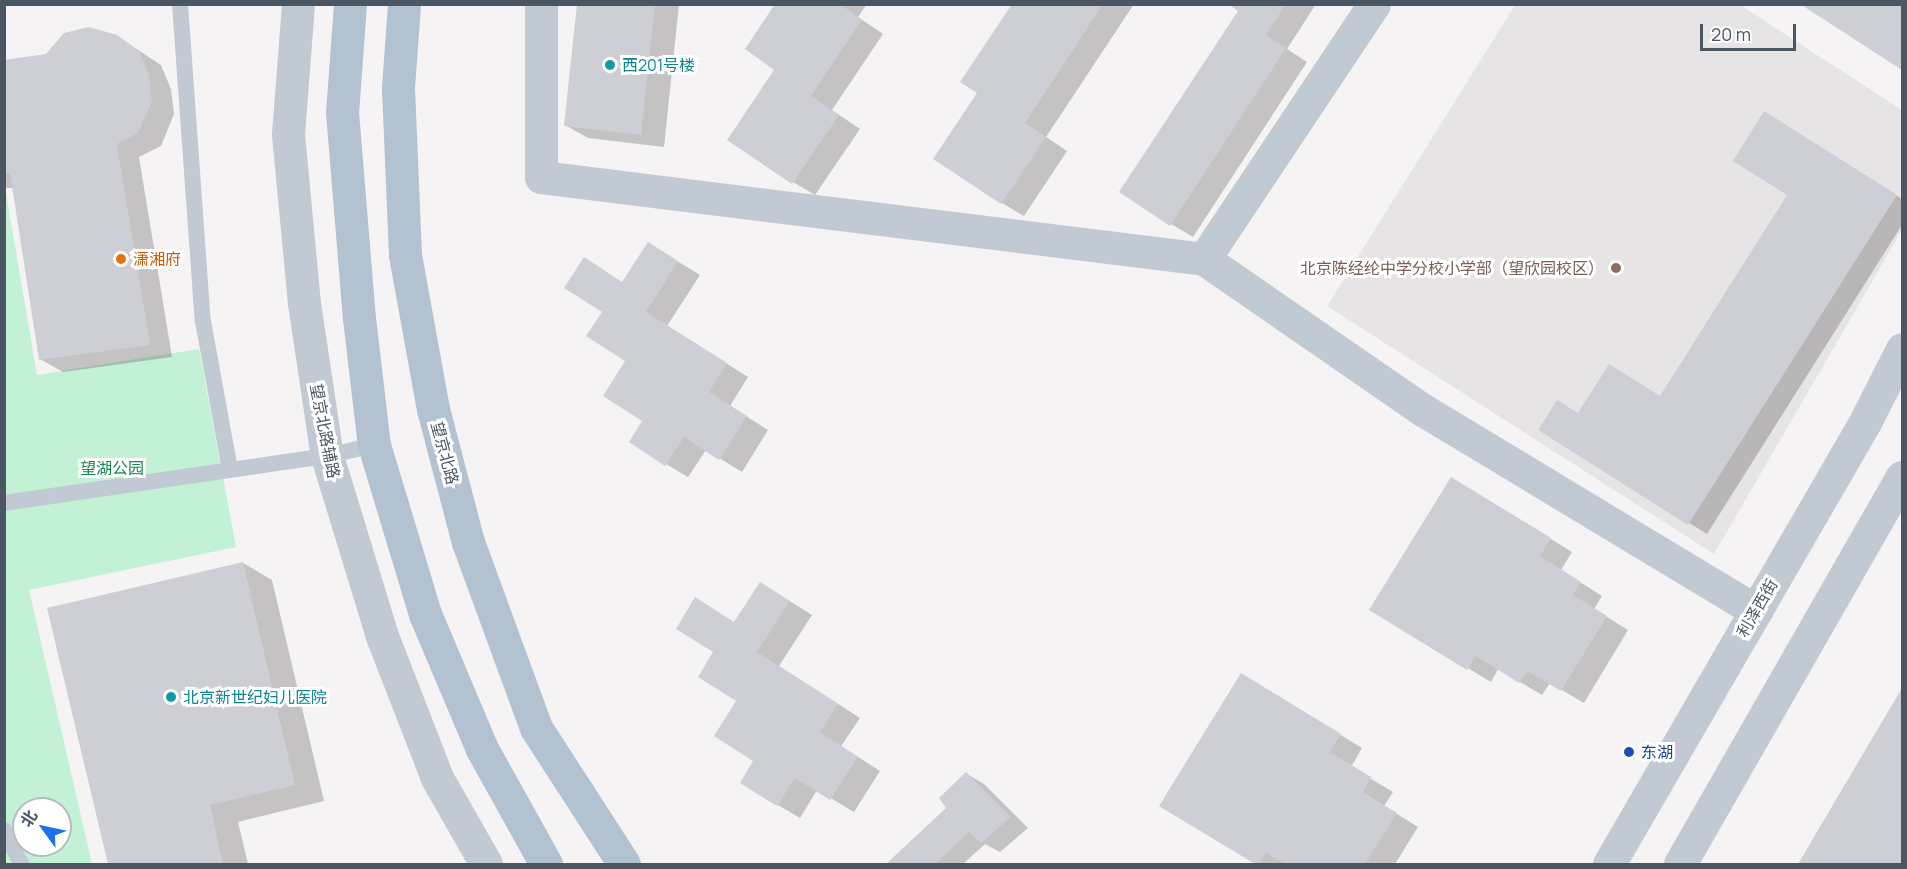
<!DOCTYPE html>
<html>
<head>
<meta charset="utf-8">
<style>
  body { margin:0 }
  #map { position:relative; width:1907px; height:869px; overflow:hidden; background:#f5f3f3; font-family:Manrope,"Noto Sans SC",sans-serif }
  div>[style] { position:absolute }
  .education>* { inset:0; background:#e6e4e5 }
  .green>* { inset:0; background:#c3f1d5 }
  .shadow>* { inset:0; background:#0003 }
  .building>* { inset:0; background:#cdcfd5 }
  .service>* { height:16px; margin:-8px; padding:0 8px; transform-origin:8px; border-radius:8px; background:#c1cad2 }
  .minor>* { height:33px; margin:-16.5px; padding:0 16.5px; transform-origin:16.5px; border-radius:16.5px; background:#c1cad2 }
  .tertiary>* { height:33px; margin:-16.5px; padding:0 16.5px; transform-origin:16.5px; border-radius:16.5px; background:#c1cad2 }
  .primary>* { height:33px; margin:-16.5px; padding:0 16.5px; transform-origin:16.5px; border-radius:16.5px; background:#b3c2d1 }
  .dots>* { width:16px; height:16px; translate:-50% -50%; box-sizing:border-box; border:3px solid #fff; border-radius:50% }
  span { translate:-50% -50%; white-space:nowrap; text-align:center; line-height:1.15; -webkit-text-stroke:6px #fff; paint-order:stroke }
  .culture-label { font-size:16px; color:#0d838f }
  .left { translate:0 -50%; text-align:left }
  .food-label { font-size:16px; color:#c56008 }
  .education-label { font-size:16px; color:#785e54 }
  .right { translate:-100% -50%; text-align:right }
  .street-label { font-size:16px; color:#4a5661 }
  .park-label { font-size:16px; color:#17864f }
  .transit-label { font-size:16px; color:#164399 }
  .frame { position:absolute; inset:0; border:6px solid #4a5661; pointer-events:none }
  .north { position:absolute; left:12px; top:797px; width:60px; height:60px; box-sizing:border-box; background:#fff; border:2px solid #b7bbc0; border-radius:50%; rotate:303deg; font-size:16px; font-weight:700; line-height:24px; text-align:center; color:#4a5661 }
  .north::after { content:''; display:block; margin:auto; width:21px; height:27px; background:#1a73e8; clip-path:polygon(50% 0,100% 100%,50% 72%,0 100%) }
  .scale { position:absolute; left:1700px; top:24px; width:96px; height:27px; box-sizing:border-box; border:3px solid #4a5661; border-top:0; padding-left:8px; font-size:18px; line-height:21px; white-space:nowrap; color:#4a5661; -webkit-text-stroke:4px #fff; paint-order:stroke }
</style>
</head>
<body>
<div id="map">
  <div class="education">
    <div style="clip-path:polygon(1515px 5px,1740px 5px,1902px 110px,1902px 230px,1714px 554px,1327px 306px)"></div>
  </div>
  <div class="green">
    <div style="clip-path:polygon(evenodd,4px 182px,37px 375px,199px 349px,236px 547px,29px 590px,92px 864px,5px 864px,4px 182px,24px 809px,60px 809px,60px 845px,24px 845px,24px 809px)"></div>
  </div>
  <div class="shadow">
    <div style="clip-path:polygon(578px 4px,679px 4px,664px 147px,588px 138px,565px 125px)"></div>
    <div style="clip-path:polygon(777px 4px,867px 4px,858px 17px,883px 34px,832px 110px,860px 129px,815px 195px,793px 182px,776px 69px)"></div>
    <div style="clip-path:polygon(1013px 4px,1134px 4px,1046px 137px,1067px 151px,1024px 216px,1002px 203px)"></div>
    <div style="clip-path:polygon(1231px 4px,1316px 4px,1287px 49px,1307px 62px,1193px 237px,1171px 224px,1240px 10px)"></div>
    <div style="clip-path:polygon(1803px 4px,1902px 4px,1902px 69px)"></div>
    <div style="clip-path:polygon(117px 36px,161px 65px,171px 89px,174px 114px,161px 146px,139px 157px,172px 357px,63px 372px,40px 359px,13px 188px,4px 188px,4px 62px,47px 55px)"></div>
    <div style="clip-path:polygon(1782px 123px,1902px 199px,1902px 225px,1707px 534px,1540px 430px,1579px 414px,1661px 397px,1790px 195px)"></div>
    <div style="clip-path:polygon(649px 244px,700px 275px,667px 326px,748px 377px,730px 406px,768px 430px,742px 472px,706px 450px,688px 477px,666px 464px,644px 420px,627px 361px,624px 283px)"></div>
    <div style="clip-path:polygon(1474px 492px,1572px 552px,1561px 570px,1602px 596px,1594px 609px,1628px 630px,1584px 703px,1550px 683px,1542px 695px,1498px 669px,1491px 682px,1371px 609px)"></div>
    <div style="clip-path:polygon(243px 563px,272px 580px,324px 801px,238px 822px,248px 864px,109px 864px,49px 610px)"></div>
    <div style="clip-path:polygon(783px 597px,812px 615px,779px 666px,860px 718px,841px 746px,880px 771px,854px 812px,817px 790px,800px 818px,778px 805px,755px 761px,738px 701px,735px 623px)"></div>
    <div style="clip-path:polygon(1264px 688px,1362px 748px,1351px 767px,1393px 792px,1384px 806px,1418px 827px,1395px 864px,1258px 864px,1161px 806px)"></div>
    <div style="clip-path:polygon(1902px 691px,1902px 864px,1799px 864px)"></div>
    <div style="clip-path:polygon(967px 774px,984px 784px,1028px 828px,1000px 852px,985px 844px,963px 864px,888px 864px,948px 808px)"></div>
  </div>
  <div class="building">
    <div style="clip-path:polygon(577px 4px,655px 4px,641px 135px,564px 126px)"></div>
    <div style="clip-path:polygon(775px 4px,840px 4px,862px 20px,811px 96px,839px 115px,792px 184px,727px 140px,774px 70px,745px 49px)"></div>
    <div style="clip-path:polygon(1012px 4px,1103px 4px,1025px 123px,1046px 137px,1001px 204px,933px 159px,977px 93px,960px 82px)"></div>
    <div style="clip-path:polygon(1229px 4px,1286px 4px,1266px 35px,1286px 48px,1170px 226px,1119px 192px,1238px 11px)"></div>
    <div style="clip-path:polygon(1800px 4px,1902px 4px,1902px 70px)"></div>
    <div style="clip-path:polygon(89px 27px,117px 35px,139px 51px,149px 75px,152px 101px,138px 133px,117px 144px,150px 345px,39px 360px,10px 173px,4px 174px,4px 60px,46px 54px,64px 33px)"></div>
    <div style="clip-path:polygon(1764px 111px,1897px 195px,1688px 525px,1538px 430px,1557px 400px,1578px 413px,1609px 364px,1660px 396px,1787px 195px,1733px 161px)"></div>
    <div style="clip-path:polygon(648px 242px,678px 261px,646px 312px,727px 363px,709px 392px,747px 416px,719px 460px,684px 437px,665px 466px,629px 442px,642px 421px,603px 396px,625px 361px,586px 336px,602px 312px,564px 288px,584px 257px,622px 282px)"></div>
    <div style="clip-path:polygon(1451px 477px,1551px 538px,1540px 556px,1581px 582px,1573px 595px,1607px 616px,1561px 691px,1527px 671px,1519px 683px,1476px 656px,1467px 670px,1369px 610px)"></div>
    <div style="clip-path:polygon(243px 562px,295px 785px,210px 805px,223px 864px,108px 864px,47px 608px)"></div>
    <div style="clip-path:polygon(760px 582px,790px 601px,757px 652px,838px 704px,820px 732px,858px 757px,830px 800px,795px 778px,777px 806px,740px 783px,753px 761px,714px 736px,736px 701px,698px 677px,713px 652px,676px 629px,695px 597px,734px 622px)"></div>
    <div style="clip-path:polygon(1241px 673px,1341px 734px,1330px 752px,1371px 777px,1363px 792px,1397px 813px,1365px 864px,1285px 864px,1266px 853px,1259px 864px,1255px 864px,1159px 806px)"></div>
    <div style="clip-path:polygon(1902px 688px,1902px 864px,1798px 864px)"></div>
    <div style="clip-path:polygon(966px 772px,1011px 817px,981px 843px,969px 832px,935px 864px,886px 864px,946px 808px,939px 798px)"></div>
  </div>
  <div class="service">
    <div style="left:180px;top:4px;width:318px;rotate:85.9deg"></div>
    <div style="left:203px;top:321px;width:151px;rotate:79.7deg"></div>
    <div style="left:4px;top:503px;width:326px;rotate:-8.3deg"></div>
    <div style="left:327px;top:456px;width:48px;rotate:-13.2deg"></div>
    <div style="left:4px;top:830px;width:38px;rotate:63deg"></div>
  </div>
  <div class="minor">
    <div style="left:298px;top:4px;width:130px;rotate:94.4deg"></div>
    <div style="left:288px;top:134px;width:170px;rotate:84.6deg"></div>
    <div style="left:304px;top:303px;width:155px;rotate:81.5deg"></div>
    <div style="left:327px;top:456px;width:188px;rotate:73deg"></div>
    <div style="left:382px;top:636px;width:152px;rotate:68.8deg"></div>
    <div style="left:437px;top:778px;width:99px;rotate:60.3deg"></div>
    <div style="left:541px;top:4px;width:173px;rotate:90deg"></div>
    <div style="left:541px;top:177px;width:668px;rotate:7.05deg"></div>
    <div style="left:1204px;top:259px;width:266px;rotate:34.6deg"></div>
    <div style="left:1423px;top:410px;width:389px;rotate:31.1deg"></div>
    <div style="left:1204px;top:259px;width:306px;rotate:-56.3deg"></div>
  </div>
  <div class="tertiary">
    <div style="left:1609px;top:864px;width:509px;rotate:-59.91deg"></div>
    <div style="left:1864px;top:424px;width:84px;rotate:-63.1deg"></div>
    <div style="left:1680px;top:864px;width:446px;rotate:-60.2deg"></div>
  </div>
  <div class="primary">
    <div style="left:350px;top:4px;width:108px;rotate:94.2deg"></div>
    <div style="left:342px;top:112px;width:207px;rotate:85.3deg"></div>
    <div style="left:359px;top:318px;width:128px;rotate:83.3deg"></div>
    <div style="left:374px;top:445px;width:177px;rotate:73.2deg"></div>
    <div style="left:425px;top:614px;width:147px;rotate:67.1deg"></div>
    <div style="left:482px;top:749px;width:132px;rotate:60.9deg"></div>
    <div style="left:404px;top:4px;width:84px;rotate:94.1deg"></div>
    <div style="left:398px;top:88px;width:167px;rotate:87.6deg"></div>
    <div style="left:405px;top:255px;width:157px;rotate:79.7deg"></div>
    <div style="left:433px;top:409px;width:138px;rotate:75.3deg"></div>
    <div style="left:468px;top:542px;width:198px;rotate:69.9deg"></div>
    <div style="left:536px;top:728px;width:162px;rotate:57.1deg"></div>
  </div>
  <div class="dots">
    <div style="left:610px;top:65px;background:#0f9aa8"></div>
    <div style="left:121px;top:259px;background:#e8710a"></div>
    <div style="left:1616px;top:268px;background:#8d6e63"></div>
    <div style="left:171px;top:697px;background:#0f9aa8"></div>
    <div style="left:1629px;top:752px;background:#1a4fb4"></div>
  </div>
  <div class="culture-label">
    <span class="left" style="left:622px;top:65px">西201号楼</span>
    <span class="left" style="left:183px;top:697px">北京新世纪妇儿医院</span>
  </div>
  <div class="food-label">
    <span class="left" style="left:133px;top:259px">潇湘府</span>
  </div>
  <div class="education-label">
    <span class="right" style="left:1604px;top:268px">北京陈经纶中学分校小学部（望欣园校区）</span>
  </div>
  <div class="street-label">
    <span style="left:325px;top:431px;rotate:79deg">望京北路辅路</span>
    <span style="left:445px;top:453px;rotate:75deg">望京北路</span>
    <span style="left:1757px;top:608px;rotate:-60deg">利泽西街</span>
  </div>
  <div class="park-label">
    <span style="left:112px;top:468px">望湖公园</span>
  </div>
  <div class="transit-label">
    <span class="left" style="left:1641px;top:752px">东湖</span>
  </div>
  <div class="frame"></div>
  <div class="north">北</div>
  <div class="scale">20 m</div>
</div>
</body>
</html>
